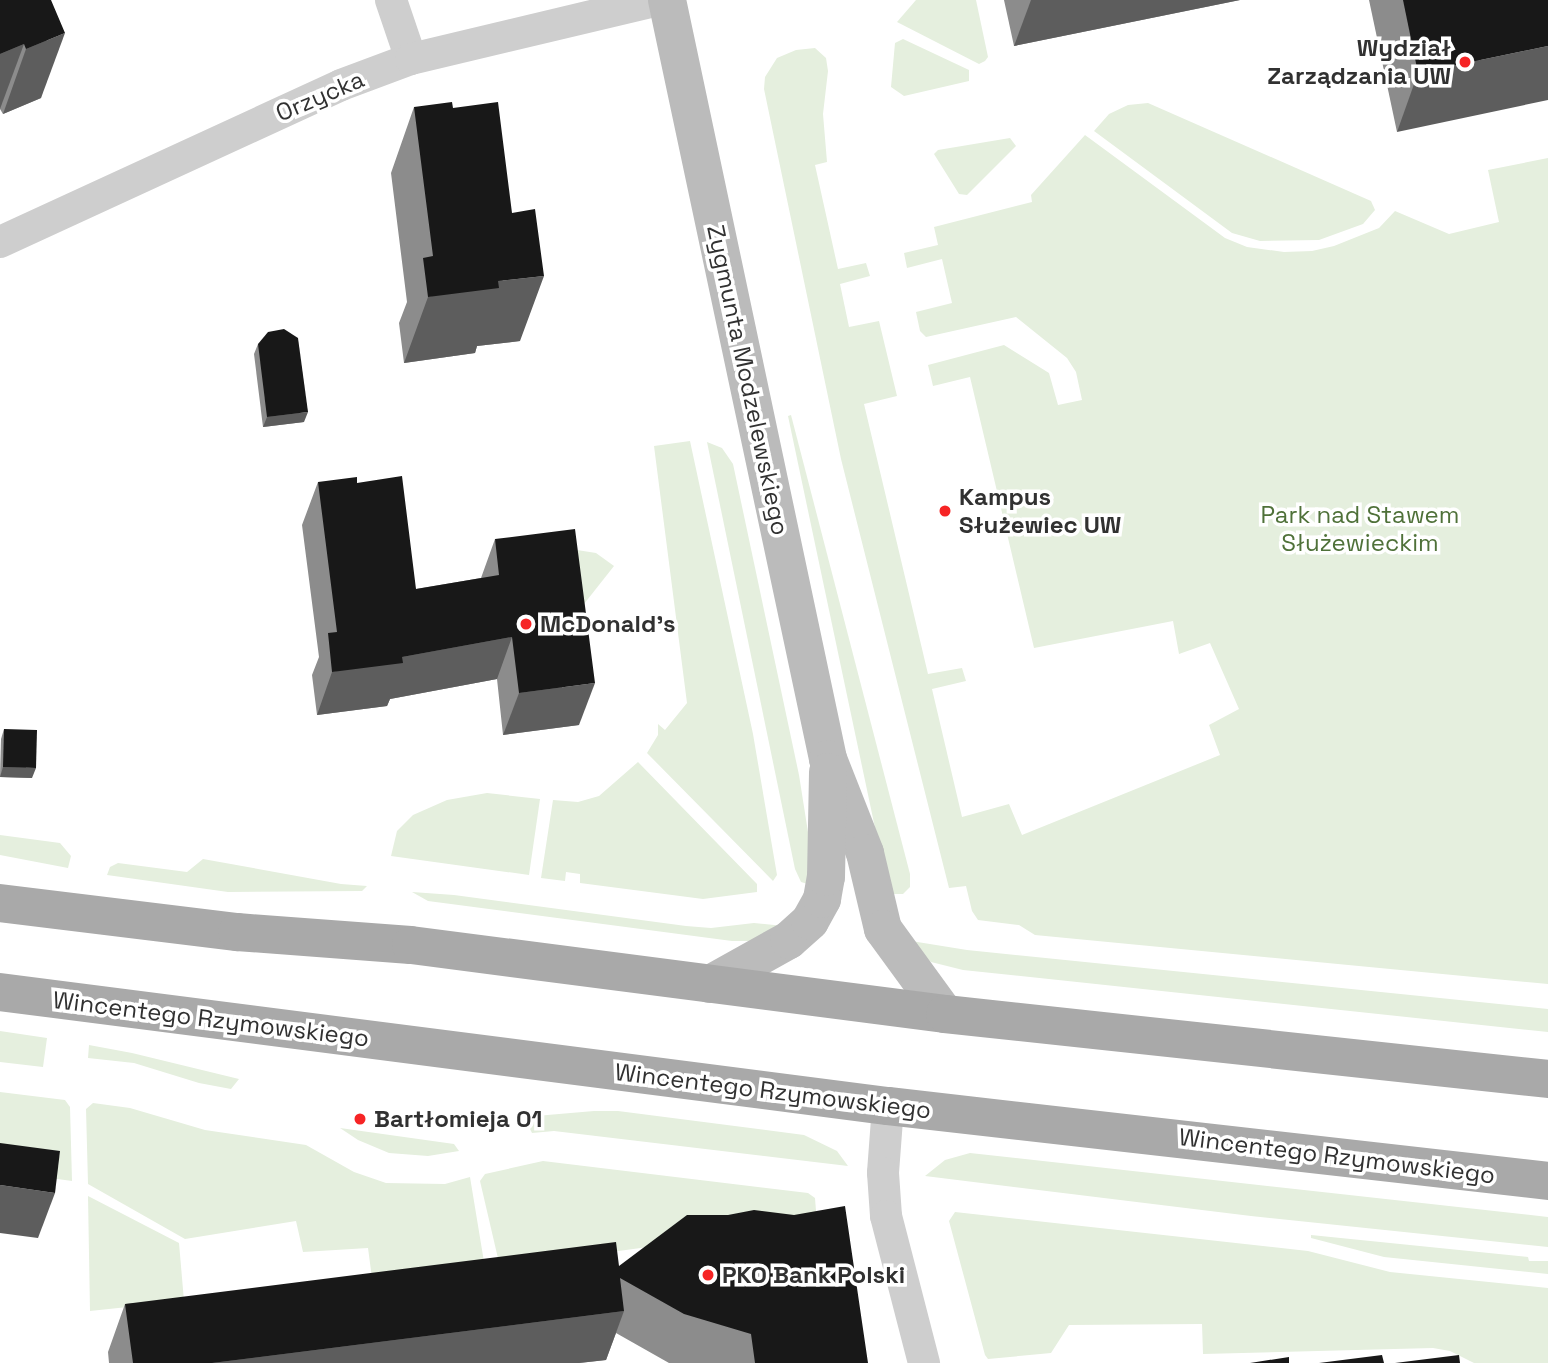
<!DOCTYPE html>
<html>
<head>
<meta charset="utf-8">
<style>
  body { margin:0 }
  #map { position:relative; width:1548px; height:1363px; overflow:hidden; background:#fff; font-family:"Space Grotesk",sans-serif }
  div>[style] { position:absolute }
  .green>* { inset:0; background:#e5efde }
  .street>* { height:32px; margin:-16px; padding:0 16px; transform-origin:16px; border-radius:16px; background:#cecece }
  .secondary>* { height:38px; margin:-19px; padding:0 19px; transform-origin:19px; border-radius:19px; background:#bbb }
  .primary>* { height:38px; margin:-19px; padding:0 19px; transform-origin:19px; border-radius:19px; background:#a9a9a9 }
  .wall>* { inset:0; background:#8c8c8c }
  .shaded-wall>* { inset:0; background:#5d5d5d }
  .building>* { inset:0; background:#181818 }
  .dots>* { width:19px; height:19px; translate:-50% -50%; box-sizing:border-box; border:4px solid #fff; border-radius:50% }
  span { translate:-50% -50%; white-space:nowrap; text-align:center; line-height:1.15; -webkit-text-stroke:7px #fff; paint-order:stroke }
  .poi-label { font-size:24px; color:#313131; font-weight:700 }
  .right { translate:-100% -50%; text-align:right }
  .left { translate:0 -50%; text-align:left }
  .street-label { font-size:24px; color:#313131 }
  .park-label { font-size:24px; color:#4f7139 }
</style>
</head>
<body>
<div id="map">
  <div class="green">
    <div style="clip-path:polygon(916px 0,976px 0,988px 57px,985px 61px,979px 64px,897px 22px)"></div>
    <div style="clip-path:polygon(903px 39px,969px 70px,969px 81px,904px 96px,891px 87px,895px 43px)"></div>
    <div style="clip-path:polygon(815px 48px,826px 58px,828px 71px,823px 114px,827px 162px,815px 165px,838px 269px,866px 263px,870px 276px,840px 284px,849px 327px,879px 321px,897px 396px,864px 404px,928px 674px,962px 668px,966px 681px,932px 689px,962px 817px,1009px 804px,1022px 835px,1220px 755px,1209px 725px,1239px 709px,1210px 643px,1179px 654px,1173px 621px,1034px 648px,970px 377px,933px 386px,928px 365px,1004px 345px,1049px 373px,1058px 405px,1082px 400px,1076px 372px,1067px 358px,1016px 317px,926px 337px,920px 331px,916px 312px,952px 303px,942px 259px,907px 268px,904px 253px,938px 245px,934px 227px,1032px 202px,1031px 195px,1085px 135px,1225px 238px,1247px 247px,1284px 252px,1312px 251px,1334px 246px,1379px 228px,1395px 211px,1449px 234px,1499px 222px,1488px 170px,1548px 158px,1548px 984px,1035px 935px,1019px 925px,978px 920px,972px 911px,966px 886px,949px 888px,841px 459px,764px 89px,765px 77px,777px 58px,796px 50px)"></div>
    <div style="clip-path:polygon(1148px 103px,1371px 201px,1375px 210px,1363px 224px,1319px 240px,1260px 241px,1232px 233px,1094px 131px,1109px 114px,1128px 105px)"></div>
    <div style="clip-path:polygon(1010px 138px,1016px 146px,967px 195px,959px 194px,934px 154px,938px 150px)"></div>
    <div style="clip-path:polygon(791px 415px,910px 874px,910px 887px,903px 894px,889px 894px,788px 416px)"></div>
    <div style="clip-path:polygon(690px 441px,753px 734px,777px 875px,773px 881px,647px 753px,658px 735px,658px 724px,665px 730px,687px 703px,654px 446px)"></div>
    <div style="clip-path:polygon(707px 442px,722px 448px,733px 464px,799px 775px,813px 864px,811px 885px,801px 882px,795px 869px)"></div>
    <div style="clip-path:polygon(577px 550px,596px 553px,614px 566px,584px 604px)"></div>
    <div style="clip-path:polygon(638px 762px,757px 884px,757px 892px,703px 899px,580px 883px,580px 874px,566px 872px,565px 881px,541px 878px,553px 800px,578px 802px,599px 796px)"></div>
    <div style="clip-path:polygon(487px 793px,540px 799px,529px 875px,391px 856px,397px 831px,413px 815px,447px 800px)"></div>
    <div style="clip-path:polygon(0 835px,60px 843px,71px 856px,68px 868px,0 855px)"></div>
    <div style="clip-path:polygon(203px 859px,341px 884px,367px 886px,362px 891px,228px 892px,107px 875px,110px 867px,118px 863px,187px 872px)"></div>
    <div style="clip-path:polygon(412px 892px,454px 895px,686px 926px,711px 928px,754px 923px,784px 926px,750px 941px,732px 941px,428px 901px)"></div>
    <div style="clip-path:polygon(905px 940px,967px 950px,1548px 1009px,1548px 1032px,963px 970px,931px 962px)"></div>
    <div style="clip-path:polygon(0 1031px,47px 1038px,43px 1067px,0 1062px)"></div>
    <div style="clip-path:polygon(89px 1045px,132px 1053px,239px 1079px,231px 1089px,199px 1083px,134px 1063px,88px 1058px)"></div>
    <div style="clip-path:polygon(0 1092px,65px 1100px,70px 1107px,72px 1181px,0 1171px)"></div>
    <div style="clip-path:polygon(93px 1103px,130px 1108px,205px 1130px,306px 1145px,354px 1172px,386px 1183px,445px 1184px,470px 1177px,485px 1268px,372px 1278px,368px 1248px,303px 1252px,296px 1221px,185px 1239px,88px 1184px,86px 1109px)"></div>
    <div style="clip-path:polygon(594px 1111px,618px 1111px,804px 1135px,837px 1151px,848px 1166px,554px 1131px,532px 1133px,524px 1117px)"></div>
    <div style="clip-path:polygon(340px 1128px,454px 1144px,459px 1151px,428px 1156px,389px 1153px,358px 1140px)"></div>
    <div style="clip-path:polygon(970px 1153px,1548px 1217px,1548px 1247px,1251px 1216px,925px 1176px,945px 1160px)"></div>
    <div style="clip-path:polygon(543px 1161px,808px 1193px,815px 1198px,817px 1224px,500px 1267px,480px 1181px,485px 1174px)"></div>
    <div style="clip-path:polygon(88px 1196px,179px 1243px,184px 1301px,90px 1311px)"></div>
    <div style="clip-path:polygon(955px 1212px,1308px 1251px,1390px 1272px,1548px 1288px,1548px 1363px,1474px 1363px,1450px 1351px,1433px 1348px,1203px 1354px,1202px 1324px,1069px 1325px,1051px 1353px,988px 1359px,985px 1355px,949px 1221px)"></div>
    <div style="clip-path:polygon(1311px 1235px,1528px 1257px,1529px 1261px,1548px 1261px,1548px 1274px,1384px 1257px,1311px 1238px)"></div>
  </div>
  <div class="street">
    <div style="left:391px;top:0;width:62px;rotate:71.3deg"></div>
    <div style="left:0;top:242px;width:375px;rotate:-24.7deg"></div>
    <div style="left:341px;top:85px;width:75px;rotate:-20.4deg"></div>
    <div style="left:411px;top:59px;width:254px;rotate:-13.4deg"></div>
    <div style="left:888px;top:1106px;width:67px;rotate:94.3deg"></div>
    <div style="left:883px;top:1173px;width:43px;rotate:86deg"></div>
    <div style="left:886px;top:1216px;width:152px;rotate:75.5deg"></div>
  </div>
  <div class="secondary">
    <div style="left:667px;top:0;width:776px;rotate:78.02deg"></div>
    <div style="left:828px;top:759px;width:101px;rotate:68.5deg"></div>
    <div style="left:865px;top:853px;width:78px;rotate:76.7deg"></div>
    <div style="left:883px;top:929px;width:105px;rotate:53.9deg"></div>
    <div style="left:710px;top:984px;width:90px;rotate:-29.1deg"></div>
    <div style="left:789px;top:940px;width:28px;rotate:-42deg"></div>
    <div style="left:810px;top:921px;width:25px;rotate:-61deg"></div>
    <div style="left:822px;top:899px;width:22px;rotate:-80deg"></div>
    <div style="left:826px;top:877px;width:105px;rotate:-88.9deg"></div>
  </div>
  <div class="primary">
    <div style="left:0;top:903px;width:239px;rotate:7deg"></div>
    <div style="left:237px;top:932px;width:174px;rotate:4.3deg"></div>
    <div style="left:411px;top:945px;width:538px;rotate:7.36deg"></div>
    <div style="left:945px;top:1014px;width:606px;rotate:6.15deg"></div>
    <div style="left:0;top:992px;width:895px;rotate:7.32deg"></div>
    <div style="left:888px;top:1106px;width:664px;rotate:6.48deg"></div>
  </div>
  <div class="wall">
    <div style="clip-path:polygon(0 0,51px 0,41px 98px,3px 114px,0 109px)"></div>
    <div style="clip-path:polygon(1004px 0,1240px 0,1014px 46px)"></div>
    <div style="clip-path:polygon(1369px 0,1548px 0,1397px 132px)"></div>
    <div style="clip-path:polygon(414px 107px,453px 108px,520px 341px,477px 346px,475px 353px,404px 363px,399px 323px,407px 302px,391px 173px)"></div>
    <div style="clip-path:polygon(258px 344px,304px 422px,263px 427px,254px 354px)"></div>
    <div style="clip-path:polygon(318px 482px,357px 483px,416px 589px,481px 578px,495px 539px,579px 725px,503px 735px,497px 679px,390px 699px,387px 706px,317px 715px,312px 675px,319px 657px,302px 525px)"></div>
    <div style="clip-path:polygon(4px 729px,32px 778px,0 777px,1px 739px)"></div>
    <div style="clip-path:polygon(619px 1266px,868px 1363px,669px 1363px,616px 1333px,606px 1360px,579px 1363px,109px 1363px,108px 1352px,125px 1304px)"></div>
  </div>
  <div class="shaded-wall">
    <div style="clip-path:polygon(1031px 0,1240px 0,1014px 46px)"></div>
    <div style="clip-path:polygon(65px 33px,41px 98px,3px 114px,26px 49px)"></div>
    <div style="clip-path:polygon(24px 44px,0 109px,0 54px)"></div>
    <div style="clip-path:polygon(1548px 46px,1548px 100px,1397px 132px,1418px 73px)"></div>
    <div style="clip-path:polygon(544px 276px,520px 341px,477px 346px,475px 353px,404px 363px,428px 297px,498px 281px)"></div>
    <div style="clip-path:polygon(308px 412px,304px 422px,263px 427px,267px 417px)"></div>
    <div style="clip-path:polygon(512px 637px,497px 679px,390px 699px,387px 706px,317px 715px,332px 672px,402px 657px)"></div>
    <div style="clip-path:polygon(595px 683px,579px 725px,503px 735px,519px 693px)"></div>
    <div style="clip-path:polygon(3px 767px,36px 768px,32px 778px,0 777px)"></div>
    <div style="clip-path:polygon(0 1185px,55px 1193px,38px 1238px,0 1233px)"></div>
    <div style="clip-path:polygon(624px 1311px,606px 1360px,579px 1363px,212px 1363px)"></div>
  </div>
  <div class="building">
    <div style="clip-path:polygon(0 0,51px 0,65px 33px,26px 49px,24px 44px,0 54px)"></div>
    <div style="clip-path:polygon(1403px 0,1548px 0,1548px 46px,1418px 73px)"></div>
    <div style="clip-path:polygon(452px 102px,453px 108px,498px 102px,512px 213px,535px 209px,544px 276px,498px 281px,499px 288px,428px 297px,423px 258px,433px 256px,414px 107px)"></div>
    <div style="clip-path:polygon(284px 329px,298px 338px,308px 412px,267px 417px,258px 344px,268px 332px)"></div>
    <div style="clip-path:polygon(402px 476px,416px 589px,499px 575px,495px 539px,575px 529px,595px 683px,519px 693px,512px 637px,402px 657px,403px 663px,332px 672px,328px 633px,337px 632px,318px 482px,357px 477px,357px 483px)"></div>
    <div style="clip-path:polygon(4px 729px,37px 730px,36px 768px,3px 767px)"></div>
    <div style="clip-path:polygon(0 1143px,60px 1151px,55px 1193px,0 1185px)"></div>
    <div style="clip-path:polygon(845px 1206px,868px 1363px,755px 1363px,751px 1334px,684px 1314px,620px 1278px,624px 1311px,212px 1363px,133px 1363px,125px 1304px,616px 1242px,619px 1266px,687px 1215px,728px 1215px,754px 1210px,794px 1215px)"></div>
    <div style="clip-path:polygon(1382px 1355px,1384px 1363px,1319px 1363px)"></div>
    <div style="clip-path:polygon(1459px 1355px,1460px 1363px,1395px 1363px)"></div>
    <div style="clip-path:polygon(1289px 1357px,1289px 1363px,1250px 1363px)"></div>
  </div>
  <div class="dots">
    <div style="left:1465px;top:62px;background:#f62425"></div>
    <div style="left:945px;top:511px;background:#f62425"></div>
    <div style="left:526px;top:624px;background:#f62425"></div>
    <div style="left:360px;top:1119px;background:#f62425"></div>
    <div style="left:708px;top:1275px;background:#f62425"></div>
  </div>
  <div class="poi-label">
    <span class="right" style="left:1451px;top:62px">Wydział<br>Zarządzania UW</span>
    <span class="left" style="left:959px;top:511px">Kampus<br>Służewiec UW</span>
    <span class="left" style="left:540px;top:624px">McDonald's</span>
    <span class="left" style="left:374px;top:1119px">Bartłomieja 01</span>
    <span class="left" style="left:722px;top:1275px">PKO Bank Polski</span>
  </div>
  <div class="street-label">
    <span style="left:320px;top:96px;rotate:-23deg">Orzycka</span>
    <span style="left:748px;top:380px;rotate:78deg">Zygmunta Modzelewskiego</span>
    <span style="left:211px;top:1019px;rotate:7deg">Wincentego Rzymowskiego</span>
    <span style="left:773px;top:1091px;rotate:7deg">Wincentego Rzymowskiego</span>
    <span style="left:1337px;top:1156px;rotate:7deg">Wincentego Rzymowskiego</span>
  </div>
  <div class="park-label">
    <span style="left:1360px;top:529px">Park nad Stawem<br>Służewieckim</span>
  </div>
</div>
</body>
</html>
